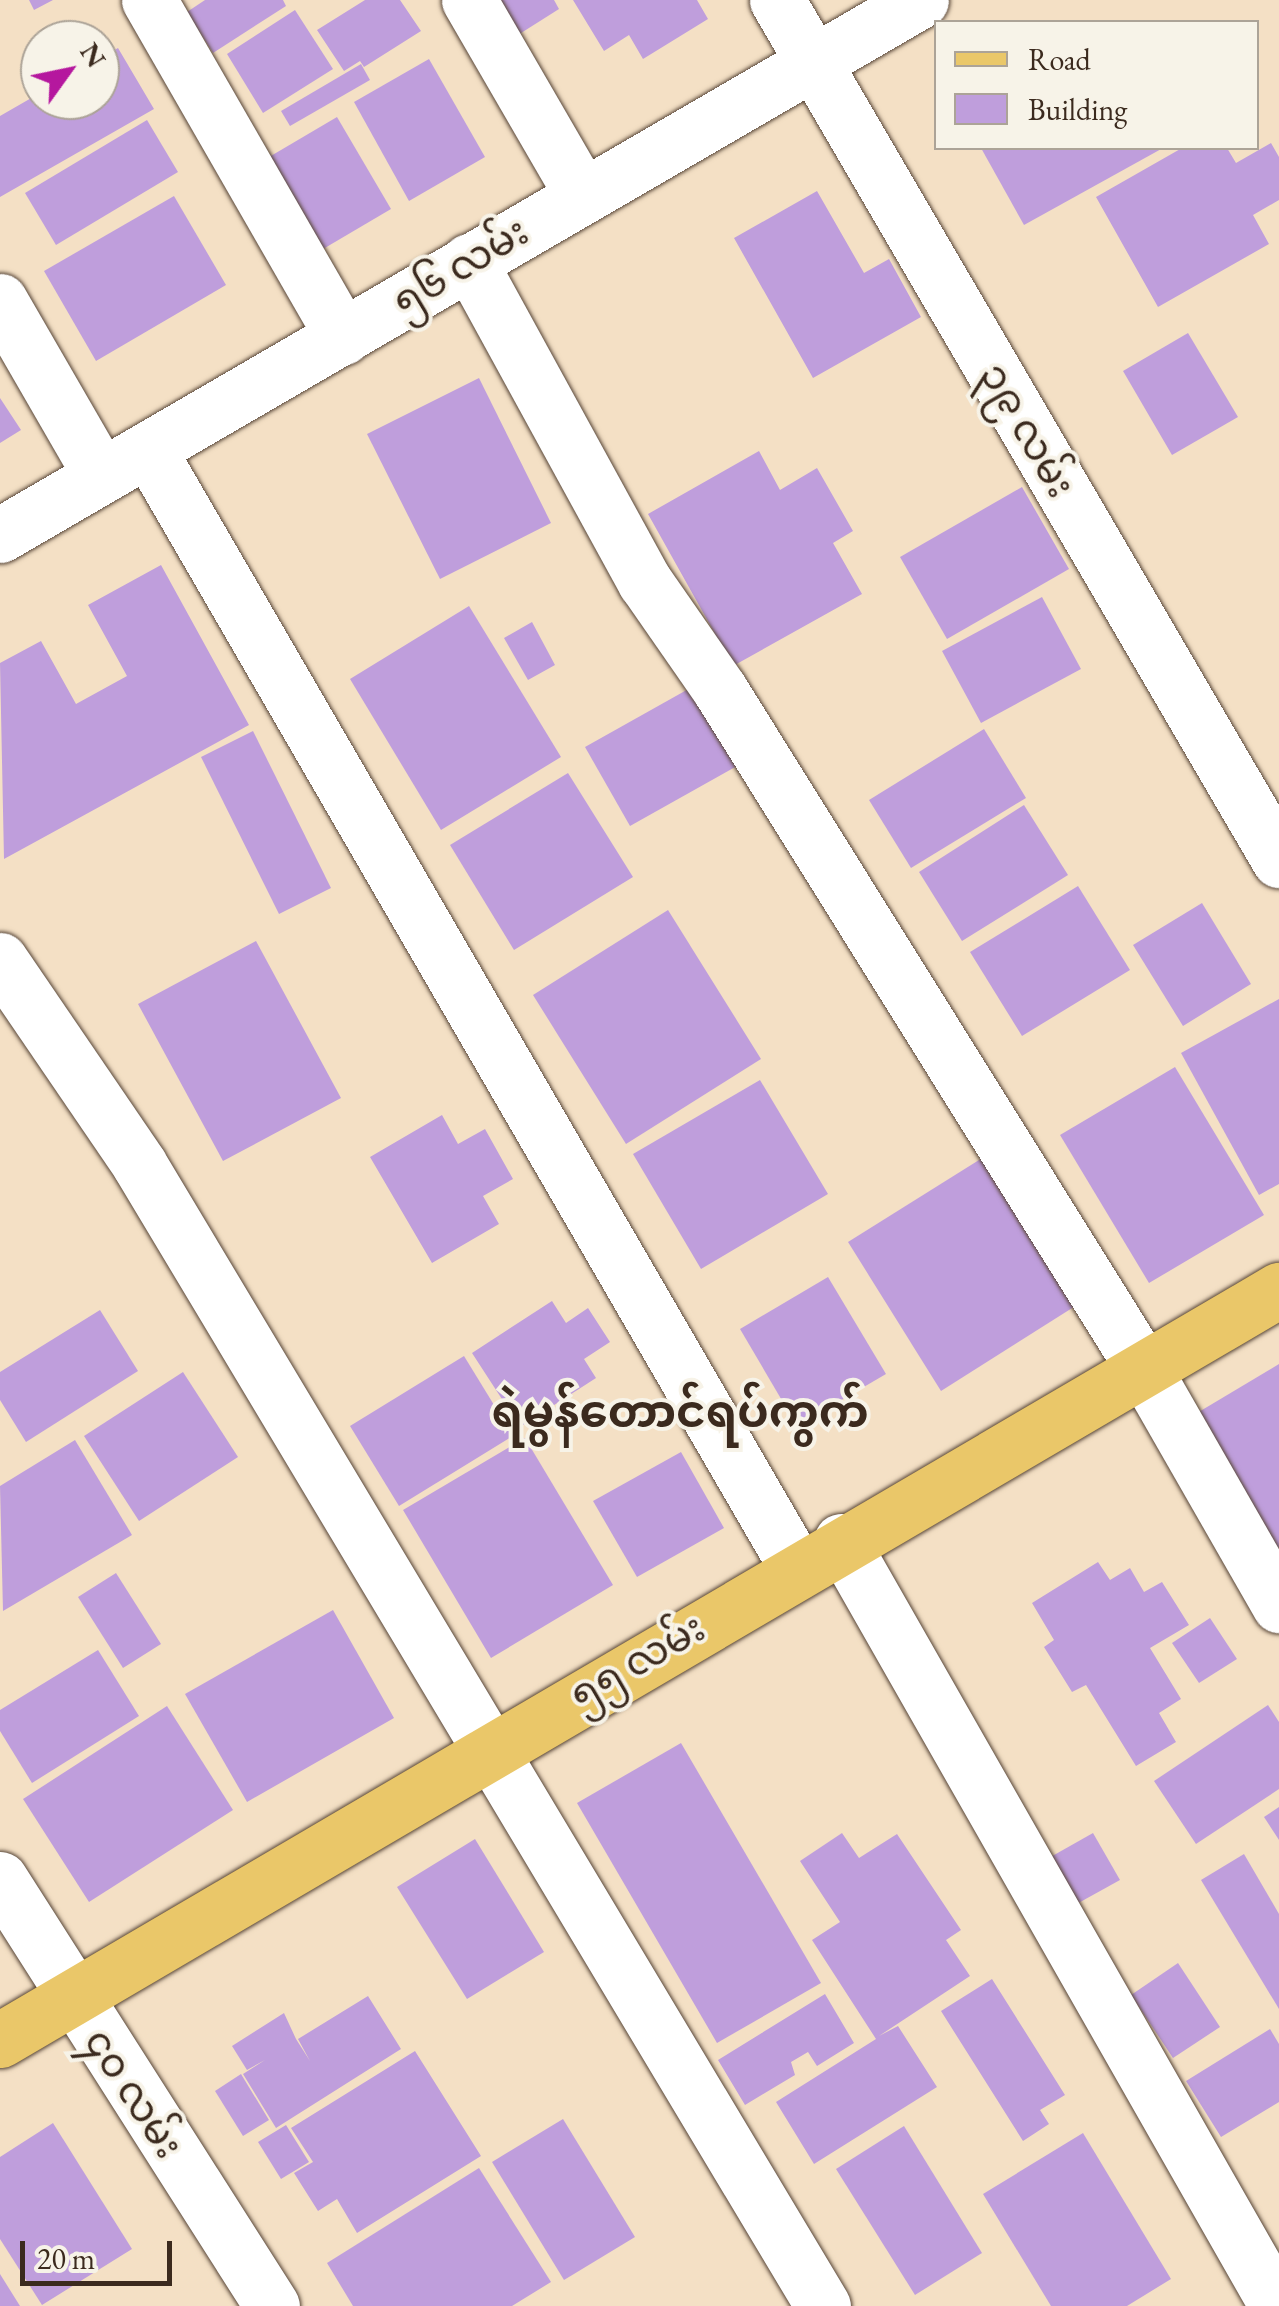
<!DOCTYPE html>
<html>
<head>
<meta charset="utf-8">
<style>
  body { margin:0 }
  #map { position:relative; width:1279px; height:2306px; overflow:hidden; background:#f4e0c5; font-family:"EB Garamond","Noto Sans Myanmar",serif }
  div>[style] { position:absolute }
  .building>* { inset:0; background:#bf9edc }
  .roads { filter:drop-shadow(0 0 2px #574537) drop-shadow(0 0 2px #574537) }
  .minor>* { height:55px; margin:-27.5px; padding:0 27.5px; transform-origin:27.5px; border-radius:27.5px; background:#fff }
  .major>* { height:55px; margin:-27.5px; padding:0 27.5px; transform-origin:27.5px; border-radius:27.5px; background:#eac769 }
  span { translate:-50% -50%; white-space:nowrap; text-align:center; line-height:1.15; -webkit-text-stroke:8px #f7f3e8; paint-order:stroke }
  .street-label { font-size:40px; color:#3b2a1e }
  .quarter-label { font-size:45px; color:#3b2a1e; font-weight:700 }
  .legend { position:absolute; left:934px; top:20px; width:325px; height:130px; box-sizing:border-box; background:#f7f3e8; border:2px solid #aca397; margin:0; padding:12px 18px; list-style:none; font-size:30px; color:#3b2a1e }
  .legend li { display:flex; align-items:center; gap:20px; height:50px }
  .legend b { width:50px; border:2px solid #aca397 }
  .north { position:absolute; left:20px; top:20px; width:100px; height:100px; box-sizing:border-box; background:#f7f3e8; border:2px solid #aca397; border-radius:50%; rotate:57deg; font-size:28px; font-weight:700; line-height:40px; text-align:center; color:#3b2a1e }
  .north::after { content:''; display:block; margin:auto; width:35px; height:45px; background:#b5179e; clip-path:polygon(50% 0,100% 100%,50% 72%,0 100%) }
  .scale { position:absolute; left:20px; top:2241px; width:152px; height:45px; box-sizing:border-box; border:5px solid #3b2a1e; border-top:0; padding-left:12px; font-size:30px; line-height:35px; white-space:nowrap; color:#3b2a1e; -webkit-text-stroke:8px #f7f3e8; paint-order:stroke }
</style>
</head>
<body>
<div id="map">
  <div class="building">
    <div style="clip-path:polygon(29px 0,53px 0,34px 10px)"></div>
    <div style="clip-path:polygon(205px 0,283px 0,286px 6px,213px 53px,187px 12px)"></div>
    <div style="clip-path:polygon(365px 0,400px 0,421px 31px,364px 67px,360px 61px,344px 71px,317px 30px)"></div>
    <div style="clip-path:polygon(484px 0,554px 0,559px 9px,510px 40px)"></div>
    <div style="clip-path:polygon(573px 0,697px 0,708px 19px,643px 59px,629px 35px,604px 51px)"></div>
    <div style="clip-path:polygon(295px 10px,333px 69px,263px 113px,227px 54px)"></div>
    <div style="clip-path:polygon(118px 48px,154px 109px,0 197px,0 116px,40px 93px,40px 100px,100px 100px,100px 58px)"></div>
    <div style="clip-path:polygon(429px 59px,485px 157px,409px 201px,354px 102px)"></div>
    <div style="clip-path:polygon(361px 64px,370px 80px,290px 126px,281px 111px)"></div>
    <div style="clip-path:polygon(337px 117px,391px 209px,318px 252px,264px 160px)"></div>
    <div style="clip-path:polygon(147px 120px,178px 172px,56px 245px,25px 193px)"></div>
    <div style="clip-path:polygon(1271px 143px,1279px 157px,1279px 200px,1253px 215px,1269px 244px,1158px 307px,1096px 197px,1182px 148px,1227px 148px,1236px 163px)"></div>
    <div style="clip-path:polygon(981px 148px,1163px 148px,1024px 225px)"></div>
    <div style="clip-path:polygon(817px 191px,864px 273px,889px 259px,921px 317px,813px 378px,734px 238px)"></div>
    <div style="clip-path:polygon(174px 196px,226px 285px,96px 361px,44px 271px)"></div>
    <div style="clip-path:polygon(1188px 333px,1238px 417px,1172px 455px,1123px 371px)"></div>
    <div style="clip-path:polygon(479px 378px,551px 523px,440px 579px,367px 434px)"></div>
    <div style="clip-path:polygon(0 398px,21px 430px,0 443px)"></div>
    <div style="clip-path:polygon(759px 451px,780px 490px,817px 468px,853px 531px,833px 543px,862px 594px,733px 666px,648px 514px)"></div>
    <div style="clip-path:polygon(1022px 487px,1069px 569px,947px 639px,900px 557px)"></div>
    <div style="clip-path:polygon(161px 565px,249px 725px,4px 859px,0 663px,41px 641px,76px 704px,127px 676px,88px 605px)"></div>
    <div style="clip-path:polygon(1042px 597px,1081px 669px,981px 723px,942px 651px)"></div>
    <div style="clip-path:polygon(469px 606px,561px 757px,441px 830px,350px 679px)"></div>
    <div style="clip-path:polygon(532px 622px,555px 665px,528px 680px,504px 638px)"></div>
    <div style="clip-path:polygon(692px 687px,737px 766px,630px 826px,585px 747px)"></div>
    <div style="clip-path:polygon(984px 729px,1026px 798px,911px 868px,869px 800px)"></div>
    <div style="clip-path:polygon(253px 731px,331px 888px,279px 914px,201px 757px)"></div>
    <div style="clip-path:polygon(568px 773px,633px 877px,514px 950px,450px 845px)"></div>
    <div style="clip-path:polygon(1024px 805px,1068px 875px,962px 941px,919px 872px)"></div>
    <div style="clip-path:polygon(1078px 886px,1130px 970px,1022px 1036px,970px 952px)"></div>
    <div style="clip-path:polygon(1202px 903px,1251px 984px,1183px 1026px,1133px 945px)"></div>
    <div style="clip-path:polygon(668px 910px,761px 1059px,626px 1144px,533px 995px)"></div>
    <div style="clip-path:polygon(256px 941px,341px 1098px,223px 1161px,138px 1004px)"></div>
    <div style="clip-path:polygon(1279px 999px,1279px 1184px,1259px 1195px,1181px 1053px)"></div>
    <div style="clip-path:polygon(1175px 1067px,1264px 1215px,1149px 1283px,1060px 1135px)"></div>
    <div style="clip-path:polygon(760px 1080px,828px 1194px,701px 1269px,633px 1154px)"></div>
    <div style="clip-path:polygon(442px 1115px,458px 1144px,485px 1129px,513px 1179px,483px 1196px,499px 1224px,432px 1263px,370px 1157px)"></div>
    <div style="clip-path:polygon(995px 1150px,1088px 1298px,941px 1391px,848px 1242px)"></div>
    <div style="clip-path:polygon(828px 1277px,886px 1374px,797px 1426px,740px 1329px)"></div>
    <div style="clip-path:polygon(552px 1301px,566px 1323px,588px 1308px,610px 1342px,584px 1359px,596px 1378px,520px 1427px,472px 1353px)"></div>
    <div style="clip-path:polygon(100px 1310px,138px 1371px,26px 1442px,0 1400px,0 1372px)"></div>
    <div style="clip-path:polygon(464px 1356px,513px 1436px,399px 1506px,350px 1426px)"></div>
    <div style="clip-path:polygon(1279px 1364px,1279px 1547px,1273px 1551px,1192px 1416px)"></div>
    <div style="clip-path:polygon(183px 1372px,238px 1457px,139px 1521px,84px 1436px)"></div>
    <div style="clip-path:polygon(525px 1438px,613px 1585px,491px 1658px,403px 1510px)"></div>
    <div style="clip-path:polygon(75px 1440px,132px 1535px,3px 1611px,0 1486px)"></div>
    <div style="clip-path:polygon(681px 1452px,724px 1528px,637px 1577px,593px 1501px)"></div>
    <div style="clip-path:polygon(1098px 1562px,1110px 1580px,1130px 1568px,1144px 1592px,1162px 1582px,1189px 1625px,1150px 1648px,1181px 1699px,1159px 1713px,1176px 1742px,1136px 1766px,1086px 1685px,1072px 1692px,1044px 1647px,1054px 1640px,1032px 1603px)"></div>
    <div style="clip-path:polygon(116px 1573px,161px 1644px,123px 1668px,78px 1597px)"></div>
    <div style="clip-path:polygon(333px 1610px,394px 1718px,247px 1802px,185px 1694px)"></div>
    <div style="clip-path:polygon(1210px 1618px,1237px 1659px,1199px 1683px,1172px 1643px)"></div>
    <div style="clip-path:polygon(98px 1650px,139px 1716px,32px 1783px,0 1731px,0 1710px)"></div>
    <div style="clip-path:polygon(1268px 1705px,1279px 1722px,1279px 1789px,1196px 1844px,1154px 1781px)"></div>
    <div style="clip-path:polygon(167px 1706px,233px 1810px,89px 1902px,23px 1799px)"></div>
    <div style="clip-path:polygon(681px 1743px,821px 1983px,717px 2043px,577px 1803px)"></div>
    <div style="clip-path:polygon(1279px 1807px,1279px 1840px,1264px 1817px)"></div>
    <div style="clip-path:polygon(842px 1833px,859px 1858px,897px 1834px,961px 1930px,946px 1940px,970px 1976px,879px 2036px,898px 2026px,937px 2087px,814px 2164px,776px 2102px,876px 2039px,812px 1940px,840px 1922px,800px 1861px)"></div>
    <div style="clip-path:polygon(1093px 1833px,1120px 1880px,1073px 1906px,1047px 1859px)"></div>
    <div style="clip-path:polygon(475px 1839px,544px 1952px,467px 1999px,397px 1887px)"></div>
    <div style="clip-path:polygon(1244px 1854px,1279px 1914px,1279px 2009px,1201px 1880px)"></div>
    <div style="clip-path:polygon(1178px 1963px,1220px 2027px,1173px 2058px,1131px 1995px)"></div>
    <div style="clip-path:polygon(992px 1979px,1065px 2095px,1040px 2110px,1049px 2124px,1023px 2141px,941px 2011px)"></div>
    <div style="clip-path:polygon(825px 1994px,854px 2043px,817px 2066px,808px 2052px,791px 2062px,795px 2075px,745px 2105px,718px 2060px)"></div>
    <div style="clip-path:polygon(368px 1996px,401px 2049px,276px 2128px,243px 2074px,265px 2060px,247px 2070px,232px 2046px,284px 2013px,296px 2039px,310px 2061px,298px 2039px)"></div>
    <div style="clip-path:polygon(1270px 2029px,1279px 2044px,1279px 2102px,1221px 2137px,1186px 2081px)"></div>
    <div style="clip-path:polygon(415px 2051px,481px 2156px,357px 2233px,337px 2199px,318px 2211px,294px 2173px,313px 2162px,291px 2128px)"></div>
    <div style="clip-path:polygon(241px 2074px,269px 2120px,243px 2136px,215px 2091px)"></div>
    <div style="clip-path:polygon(563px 2119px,635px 2237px,564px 2280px,492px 2162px)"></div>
    <div style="clip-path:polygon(53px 2123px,132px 2249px,42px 2305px,0 2239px,0 2157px)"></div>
    <div style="clip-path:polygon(286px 2125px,309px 2162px,281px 2179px,258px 2142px)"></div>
    <div style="clip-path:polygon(904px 2126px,982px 2253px,915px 2295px,836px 2169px)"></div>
    <div style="clip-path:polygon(1083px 2133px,1171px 2279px,1127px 2306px,1051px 2306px,983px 2194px)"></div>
    <div style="clip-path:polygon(479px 2168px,551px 2282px,512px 2306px,353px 2306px,327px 2263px)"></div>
    <div style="clip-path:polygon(0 2274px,20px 2306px,0 2306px)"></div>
  </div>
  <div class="roads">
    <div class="minor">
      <div style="left:149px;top:0;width:389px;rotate:60.1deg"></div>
      <div style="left:469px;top:0;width:223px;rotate:59.9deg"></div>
      <div style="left:777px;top:0;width:996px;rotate:59.73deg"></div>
      <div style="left:469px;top:261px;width:366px;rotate:61.3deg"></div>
      <div style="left:645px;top:582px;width:131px;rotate:55.2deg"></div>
      <div style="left:720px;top:690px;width:803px;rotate:58.03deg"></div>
      <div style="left:1145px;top:1371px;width:270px;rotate:60.2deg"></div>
      <div style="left:0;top:301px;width:202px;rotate:60deg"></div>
      <div style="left:148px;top:449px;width:1294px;rotate:59.89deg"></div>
      <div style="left:0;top:535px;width:1065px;rotate:-30.15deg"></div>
      <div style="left:0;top:960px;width:247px;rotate:55.7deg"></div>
      <div style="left:139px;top:1164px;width:1331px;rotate:59.08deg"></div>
      <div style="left:841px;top:1541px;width:881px;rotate:60.32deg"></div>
      <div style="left:0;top:1879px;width:506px;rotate:57.5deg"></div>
    </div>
    <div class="major">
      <div style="left:0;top:2040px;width:1483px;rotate:-30.39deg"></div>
    </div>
  </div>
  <div class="street-label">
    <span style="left:460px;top:266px;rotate:-31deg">၅၆ လမ်း</span>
    <span style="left:1028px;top:430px;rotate:60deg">၃၉ လမ်း</span>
    <span style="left:637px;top:1661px;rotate:-30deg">၅၅ လမ်း</span>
    <span style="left:134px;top:2093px;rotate:57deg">၄၀ လမ်း</span>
  </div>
  <div class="quarter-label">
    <span style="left:680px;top:1412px">ရဲမွန်တောင်ရပ်ကွက်</span>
  </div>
  <ul class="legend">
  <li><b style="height:12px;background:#eac769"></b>Road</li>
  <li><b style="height:28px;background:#bf9edc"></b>Building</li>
  </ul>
  <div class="north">N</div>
  <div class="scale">20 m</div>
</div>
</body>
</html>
